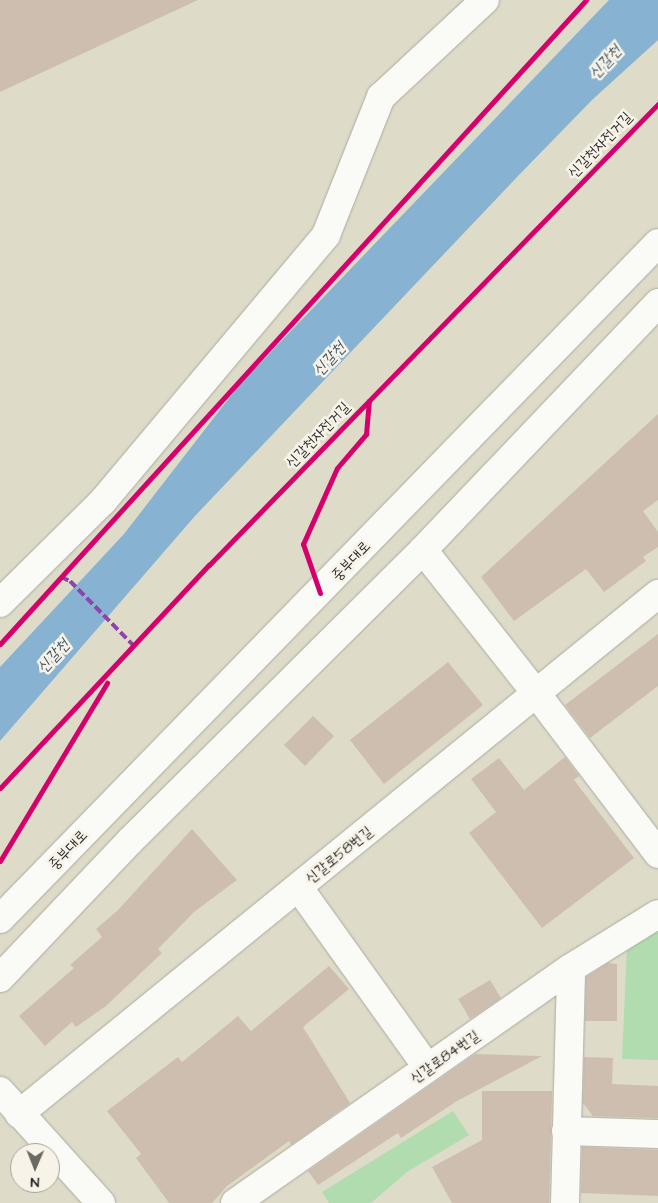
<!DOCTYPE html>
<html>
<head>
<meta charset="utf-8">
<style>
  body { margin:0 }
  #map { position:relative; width:658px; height:1203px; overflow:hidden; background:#dedcc9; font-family:"Architects Daughter","Poor Story",sans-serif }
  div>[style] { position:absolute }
  .green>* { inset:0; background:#b0dcb0 }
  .water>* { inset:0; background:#88b2d1 }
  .building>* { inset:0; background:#cebeb0 }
  .roads { filter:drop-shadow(0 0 1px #acaa9f) drop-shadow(0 0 1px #acaa9f) }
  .minor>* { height:28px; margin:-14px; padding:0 14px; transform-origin:14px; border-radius:14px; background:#fafaf7 }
  .major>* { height:28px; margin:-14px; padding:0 14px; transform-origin:14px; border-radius:14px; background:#fafaf7 }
  .quiet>* { height:4px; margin-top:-2px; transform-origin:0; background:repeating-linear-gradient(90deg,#8e44ad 0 8px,transparent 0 12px) }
  .cycleway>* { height:5px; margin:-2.5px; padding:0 2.5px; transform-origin:2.5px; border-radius:2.5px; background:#d6006c }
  span { translate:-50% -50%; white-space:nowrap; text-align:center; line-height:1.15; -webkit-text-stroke:5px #f7f3e8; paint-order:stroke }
  .street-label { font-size:15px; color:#2b2b2b }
  .water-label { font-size:16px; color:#3f5466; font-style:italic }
  .north { position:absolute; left:10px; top:1143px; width:50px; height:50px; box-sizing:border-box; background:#f7f3e8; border:1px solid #a5a39c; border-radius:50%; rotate:181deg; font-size:14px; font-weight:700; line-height:20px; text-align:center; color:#2b2b2b }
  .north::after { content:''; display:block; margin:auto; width:18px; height:22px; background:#6a6962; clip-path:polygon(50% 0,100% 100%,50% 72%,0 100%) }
</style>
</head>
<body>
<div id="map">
  <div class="green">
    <div style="clip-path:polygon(658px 928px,658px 1060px,622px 1059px,627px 946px)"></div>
    <div style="clip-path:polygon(453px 1111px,469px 1135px,407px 1172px,371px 1203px,329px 1203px,322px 1192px)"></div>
  </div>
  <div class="water">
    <div style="clip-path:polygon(609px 0,658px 0,658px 40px,592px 100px,519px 175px,195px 516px,0 741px,0 667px,124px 534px,240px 384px)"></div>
  </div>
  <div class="building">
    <div style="clip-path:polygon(0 0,198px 0,0 92px)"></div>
    <div style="clip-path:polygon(658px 414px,658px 500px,643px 511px,658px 532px,658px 547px,643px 557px,646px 561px,604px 592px,586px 569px,514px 621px,481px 577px)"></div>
    <div style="clip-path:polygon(658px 634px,658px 686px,590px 738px,565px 705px)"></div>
    <div style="clip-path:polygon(448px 662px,483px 705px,384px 784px,350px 740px)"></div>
    <div style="clip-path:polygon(313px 716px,334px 736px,305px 766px,284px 745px)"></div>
    <div style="clip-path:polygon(565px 757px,579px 776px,574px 780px,634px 858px,542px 928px,469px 833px,496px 812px,471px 779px,499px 758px,524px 790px)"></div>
    <div style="clip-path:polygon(192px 829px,237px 880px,194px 912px,158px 949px,162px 953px,106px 1006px,76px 1027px,72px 1022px,45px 1046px,19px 1016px,74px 968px,70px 965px,102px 937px,96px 929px,118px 910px)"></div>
    <div style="clip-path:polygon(608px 963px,617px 964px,617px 1021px,585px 1021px,586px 977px)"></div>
    <div style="clip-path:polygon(329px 966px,349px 989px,303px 1027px,350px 1103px,291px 1145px,289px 1141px,227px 1186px,212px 1203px,169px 1203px,136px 1158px,141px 1154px,107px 1111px,178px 1057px,182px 1062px,238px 1016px,251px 1031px)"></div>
    <div style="clip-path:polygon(490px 980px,501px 998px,470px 1019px,458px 999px)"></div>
    <div style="clip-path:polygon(475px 1054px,542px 1056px,457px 1101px,401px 1138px,398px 1133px,318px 1185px,308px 1171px)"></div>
    <div style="clip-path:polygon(584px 1057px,613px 1058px,612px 1084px,658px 1086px,658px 1118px,593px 1116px,583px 1103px)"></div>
    <div style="clip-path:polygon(482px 1091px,552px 1091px,549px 1203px,452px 1203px,432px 1167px,482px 1140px)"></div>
    <div style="clip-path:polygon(582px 1147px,658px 1150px,658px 1196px,581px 1193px)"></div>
  </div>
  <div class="roads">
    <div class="minor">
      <div style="left:423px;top:550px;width:182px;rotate:51.7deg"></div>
      <div style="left:536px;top:693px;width:202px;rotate:52.8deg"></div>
      <div style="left:0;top:603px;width:145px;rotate:-44.7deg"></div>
      <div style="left:103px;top:501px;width:347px;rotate:-50deg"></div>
      <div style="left:326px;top:235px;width:149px;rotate:-68.3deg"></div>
      <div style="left:381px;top:97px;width:142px;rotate:-43deg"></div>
      <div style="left:299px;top:888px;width:221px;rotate:54.4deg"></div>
      <div style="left:0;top:1091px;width:151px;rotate:48deg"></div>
      <div style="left:19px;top:1114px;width:824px;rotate:-39.14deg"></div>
      <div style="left:566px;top:1131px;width:92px;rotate:1.9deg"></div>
      <div style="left:235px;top:1203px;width:410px;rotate:-35deg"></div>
      <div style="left:571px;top:968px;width:102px;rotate:-31.8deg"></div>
      <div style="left:565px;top:1203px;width:235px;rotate:-88.5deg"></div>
    </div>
    <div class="major">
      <div style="left:0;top:919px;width:943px;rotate:-45.77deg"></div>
      <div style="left:0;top:978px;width:189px;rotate:-46.5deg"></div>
      <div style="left:130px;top:841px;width:413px;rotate:-44.8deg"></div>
      <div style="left:423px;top:550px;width:341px;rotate:-46.4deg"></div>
    </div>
  </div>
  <div class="quiet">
    <div style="left:61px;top:577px;width:10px;rotate:24deg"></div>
    <div style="left:70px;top:581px;width:91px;rotate:45.4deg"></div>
  </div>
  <div class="cycleway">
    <div style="left:320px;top:593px;width:52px;rotate:-109.1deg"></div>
    <div style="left:303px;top:544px;width:83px;rotate:-65.9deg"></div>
    <div style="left:337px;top:468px;width:45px;rotate:-49.5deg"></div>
    <div style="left:366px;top:434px;width:33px;rotate:-85deg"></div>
    <div style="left:0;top:644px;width:871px;rotate:-47.7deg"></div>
    <div style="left:0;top:788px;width:306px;rotate:-46.9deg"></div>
    <div style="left:209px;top:565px;width:644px;rotate:-45.76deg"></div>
    <div style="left:0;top:861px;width:208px;rotate:-59deg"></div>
  </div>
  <div class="street-label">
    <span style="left:600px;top:145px;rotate:-46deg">신갈천자전거길</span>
    <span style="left:318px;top:435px;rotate:-46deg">신갈천자전거길</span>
    <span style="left:351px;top:561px;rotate:-46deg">중부대로</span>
    <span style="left:68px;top:850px;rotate:-46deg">중부대로</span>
    <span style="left:339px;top:855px;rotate:-39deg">신갈로58번길</span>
    <span style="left:445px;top:1057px;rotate:-35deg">신갈로84번길</span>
  </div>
  <div class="water-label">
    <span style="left:605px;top:62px;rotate:-47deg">신갈천</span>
    <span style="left:329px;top:359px;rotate:-47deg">신갈천</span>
    <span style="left:53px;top:656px;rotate:-47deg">신갈천</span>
  </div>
  <div class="north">N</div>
</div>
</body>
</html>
